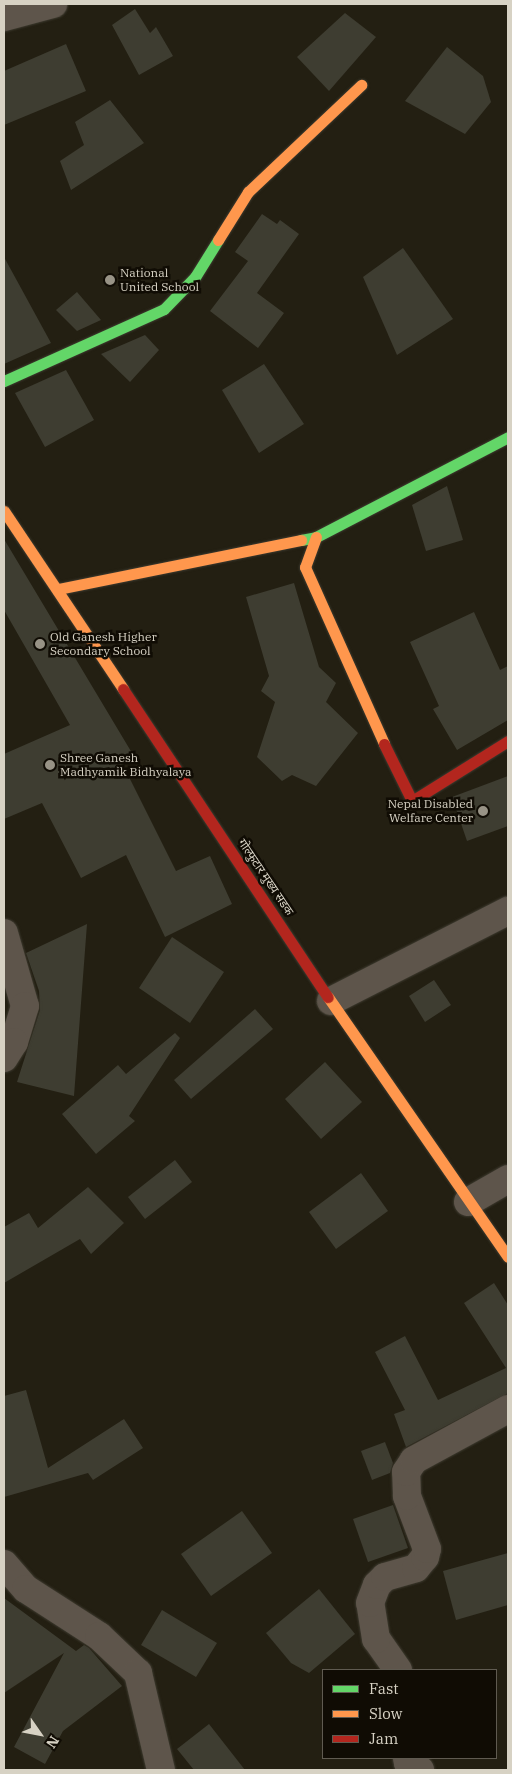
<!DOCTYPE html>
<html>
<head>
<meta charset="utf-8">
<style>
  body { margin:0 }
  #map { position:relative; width:512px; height:1774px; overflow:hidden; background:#231f12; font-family:"IBM Plex Serif","Noto Sans Devanagari",serif }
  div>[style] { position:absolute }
  .building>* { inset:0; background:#3e3d31 }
  .roads { filter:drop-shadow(0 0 1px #3e3b30) drop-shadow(0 0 1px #3e3b30) }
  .street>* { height:28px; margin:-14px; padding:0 14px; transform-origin:14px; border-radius:14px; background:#5e554b }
  .fast>* { height:11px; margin:-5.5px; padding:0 5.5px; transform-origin:5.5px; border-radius:5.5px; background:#63d668 }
  .slow>* { height:11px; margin:-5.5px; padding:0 5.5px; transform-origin:5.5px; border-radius:5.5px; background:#ff974d }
  .jam>* { height:11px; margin:-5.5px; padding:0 5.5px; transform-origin:5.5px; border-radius:5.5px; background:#b3261e }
  .dots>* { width:14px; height:14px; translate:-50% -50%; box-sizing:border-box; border:2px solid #100c04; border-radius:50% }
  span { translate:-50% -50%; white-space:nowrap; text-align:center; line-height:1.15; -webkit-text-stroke:5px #100c04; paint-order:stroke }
  .poi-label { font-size:12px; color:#d7d2c4 }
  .left { translate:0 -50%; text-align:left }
  .right { translate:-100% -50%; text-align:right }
  .street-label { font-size:12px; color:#d7d2c4 }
  .frame { position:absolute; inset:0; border:5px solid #d7d2c4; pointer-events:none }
  .legend { position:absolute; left:322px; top:1669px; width:175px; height:90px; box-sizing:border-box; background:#100c04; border:1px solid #605b51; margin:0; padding:6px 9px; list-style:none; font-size:15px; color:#d7d2c4 }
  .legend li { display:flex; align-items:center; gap:10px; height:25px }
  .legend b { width:25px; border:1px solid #605b51 }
  .north { position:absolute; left:15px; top:1709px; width:50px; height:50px; -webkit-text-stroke:4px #100c04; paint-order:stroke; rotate:123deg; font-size:14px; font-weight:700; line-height:20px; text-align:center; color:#d7d2c4 }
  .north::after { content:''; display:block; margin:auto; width:18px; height:22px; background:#d7d2c4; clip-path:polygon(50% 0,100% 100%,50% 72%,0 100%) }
</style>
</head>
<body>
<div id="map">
  <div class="building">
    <div style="clip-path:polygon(135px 9px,150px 33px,156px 27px,173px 56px,139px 75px,112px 25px)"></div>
    <div style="clip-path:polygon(345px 13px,376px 37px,329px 91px,297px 57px)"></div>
    <div style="clip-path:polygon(66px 44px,86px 91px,4px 125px,4px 71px)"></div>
    <div style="clip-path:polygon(447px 47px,483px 76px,491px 102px,465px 134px,405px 101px)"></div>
    <div style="clip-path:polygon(110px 100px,144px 143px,71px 190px,60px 161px,84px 145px,75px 122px)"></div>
    <div style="clip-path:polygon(262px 214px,277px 224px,280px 220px,299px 234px,257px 293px,284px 313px,258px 348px,210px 311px,248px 261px,235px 252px)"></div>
    <div style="clip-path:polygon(403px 248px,453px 319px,397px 355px,363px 277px)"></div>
    <div style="clip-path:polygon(4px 257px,51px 343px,4px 364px)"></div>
    <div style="clip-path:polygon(77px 292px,101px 320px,77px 331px,56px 310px)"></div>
    <div style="clip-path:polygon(145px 335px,159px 350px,130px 382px,101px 354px)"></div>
    <div style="clip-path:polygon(264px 364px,304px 424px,259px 453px,222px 390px)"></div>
    <div style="clip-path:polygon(66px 370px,94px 420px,45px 447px,15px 393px)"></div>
    <div style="clip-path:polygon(447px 486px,463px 540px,426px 551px,412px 505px)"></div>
    <div style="clip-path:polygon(4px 539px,135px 758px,123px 765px,176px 871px,210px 856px,232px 904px,165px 937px,126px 855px,81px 878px,42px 803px,4px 819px,4px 754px,70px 725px,4px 610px)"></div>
    <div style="clip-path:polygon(294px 583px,319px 667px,336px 683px,326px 702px,358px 733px,316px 786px,292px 775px,282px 781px,257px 757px,275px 702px,261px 691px,269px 676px,246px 597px)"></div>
    <div style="clip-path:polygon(474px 612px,500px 670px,508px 666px,508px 720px,457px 750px,433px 709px,439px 706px,410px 642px)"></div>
    <div style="clip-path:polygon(508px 776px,508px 826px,467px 841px,452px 797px)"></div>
    <div style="clip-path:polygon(87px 924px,74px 1096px,17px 1082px,40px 1010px,39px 991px,26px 953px)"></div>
    <div style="clip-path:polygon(172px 937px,224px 972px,190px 1023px,139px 988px)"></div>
    <div style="clip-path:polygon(434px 980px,451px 1005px,425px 1022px,409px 996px)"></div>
    <div style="clip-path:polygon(255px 1009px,273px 1029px,191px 1099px,174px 1080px)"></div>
    <div style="clip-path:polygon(175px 1033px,180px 1038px,129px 1116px,135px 1121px,96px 1154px,62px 1114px,118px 1065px,126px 1074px)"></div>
    <div style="clip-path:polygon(325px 1062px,362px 1102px,321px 1139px,285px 1099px)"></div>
    <div style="clip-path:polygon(175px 1160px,192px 1182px,145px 1219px,128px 1197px)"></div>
    <div style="clip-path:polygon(361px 1173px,388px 1211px,336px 1249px,309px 1212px)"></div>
    <div style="clip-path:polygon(88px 1187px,124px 1223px,91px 1254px,80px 1239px,4px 1283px,4px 1227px,29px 1213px,38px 1228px)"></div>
    <div style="clip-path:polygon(494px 1283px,508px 1305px,508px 1393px,406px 1447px,394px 1414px,405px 1410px,375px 1352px,405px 1336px,438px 1400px,506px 1368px,464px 1303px)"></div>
    <div style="clip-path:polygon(26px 1390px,48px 1468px,124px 1419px,143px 1448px,93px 1480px,88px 1473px,4px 1497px,4px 1396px)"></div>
    <div style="clip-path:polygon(385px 1442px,393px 1463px,390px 1473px,372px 1480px,361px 1451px)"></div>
    <div style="clip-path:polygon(393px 1505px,408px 1548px,368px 1562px,353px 1519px)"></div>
    <div style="clip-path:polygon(242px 1511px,272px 1553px,211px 1596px,181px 1554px)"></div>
    <div style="clip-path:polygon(508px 1553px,508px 1605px,456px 1620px,443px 1571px)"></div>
    <div style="clip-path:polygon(319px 1589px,355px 1634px,309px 1673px,291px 1663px,266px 1633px)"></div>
    <div style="clip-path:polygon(4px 1598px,76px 1651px,84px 1645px,89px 1648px,122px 1686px,63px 1731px,45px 1764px,14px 1747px,64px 1653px,4px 1693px)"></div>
    <div style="clip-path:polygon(162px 1610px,217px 1643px,196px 1677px,141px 1645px)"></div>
    <div style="clip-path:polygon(209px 1724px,245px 1770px,194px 1770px,177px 1749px)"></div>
  </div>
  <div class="roads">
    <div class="street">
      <div style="left:4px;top:17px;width:51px;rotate:-14.9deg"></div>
      <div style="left:4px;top:933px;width:76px;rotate:74deg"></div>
      <div style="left:25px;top:1006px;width:38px;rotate:107deg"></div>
      <div style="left:14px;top:1042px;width:19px;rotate:122deg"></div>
      <div style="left:331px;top:1001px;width:199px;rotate:-27deg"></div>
      <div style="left:468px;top:1202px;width:46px;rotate:-29.9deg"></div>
      <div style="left:4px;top:1564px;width:33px;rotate:49deg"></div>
      <div style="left:26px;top:1589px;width:87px;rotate:32.8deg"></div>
      <div style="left:99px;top:1636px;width:54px;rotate:43.5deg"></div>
      <div style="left:138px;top:1673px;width:100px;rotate:76.7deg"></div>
      <div style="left:398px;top:1670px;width:38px;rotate:-125deg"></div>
      <div style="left:376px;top:1639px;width:36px;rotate:-99deg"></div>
      <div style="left:370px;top:1603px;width:19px;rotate:-69deg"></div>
      <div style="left:377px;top:1585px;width:11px;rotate:-45deg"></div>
      <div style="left:385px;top:1577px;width:32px;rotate:-16deg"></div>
      <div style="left:416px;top:1568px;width:14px;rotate:-51deg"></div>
      <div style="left:425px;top:1557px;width:8px;rotate:-76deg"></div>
      <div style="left:427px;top:1549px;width:57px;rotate:-110.7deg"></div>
      <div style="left:407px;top:1496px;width:24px;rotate:-92deg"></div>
      <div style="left:406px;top:1472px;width:14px;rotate:-56deg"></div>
      <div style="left:414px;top:1460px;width:107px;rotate:-28.5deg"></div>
      <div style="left:407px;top:1758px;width:5px;rotate:79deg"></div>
      <div style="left:408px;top:1763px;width:14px;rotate:30deg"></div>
    </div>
    <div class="fast">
      <div style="left:4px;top:381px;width:175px;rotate:-24.2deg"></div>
      <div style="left:164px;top:309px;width:45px;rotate:-45.9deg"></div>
      <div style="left:195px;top:277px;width:44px;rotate:-58.1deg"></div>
      <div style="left:301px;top:540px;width:15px;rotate:-11deg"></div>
      <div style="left:316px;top:537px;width:216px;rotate:-27.5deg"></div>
    </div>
    <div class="slow">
      <div style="left:218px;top:240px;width:57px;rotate:-58deg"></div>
      <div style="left:248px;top:192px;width:156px;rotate:-43.4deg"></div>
      <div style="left:4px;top:511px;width:214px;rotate:56.2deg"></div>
      <div style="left:316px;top:537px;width:32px;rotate:110deg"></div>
      <div style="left:305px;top:567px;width:194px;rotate:65.9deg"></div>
      <div style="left:58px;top:589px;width:248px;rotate:-11.4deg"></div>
      <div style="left:328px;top:997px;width:316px;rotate:55.3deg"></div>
    </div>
    <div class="jam">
      <div style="left:123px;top:689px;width:370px;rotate:56.4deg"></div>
      <div style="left:384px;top:744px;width:64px;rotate:63.8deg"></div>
      <div style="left:412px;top:801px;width:113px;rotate:-32deg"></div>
    </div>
  </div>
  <div class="dots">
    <div style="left:110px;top:280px;background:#989386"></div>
    <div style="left:40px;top:644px;background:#989386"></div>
    <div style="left:50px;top:765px;background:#989386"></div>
    <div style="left:483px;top:811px;background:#989386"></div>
  </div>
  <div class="poi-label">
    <span class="left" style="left:120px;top:280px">National<br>United School</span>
    <span class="left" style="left:50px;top:644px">Old Ganesh Higher<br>Secondary School</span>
    <span class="left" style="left:60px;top:765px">Shree Ganesh<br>Madhyamik Bidhyalaya</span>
    <span class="right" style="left:473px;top:811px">Nepal Disabled<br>Welfare Center</span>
  </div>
  <div class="street-label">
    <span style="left:266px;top:877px;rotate:56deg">गोल्फुटार मुख्य सडक</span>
  </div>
  <div class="frame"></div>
  <ul class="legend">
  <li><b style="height:6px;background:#63d668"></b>Fast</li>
  <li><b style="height:6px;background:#ff974d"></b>Slow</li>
  <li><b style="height:6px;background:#b3261e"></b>Jam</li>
  </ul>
  <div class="north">N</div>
</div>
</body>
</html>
